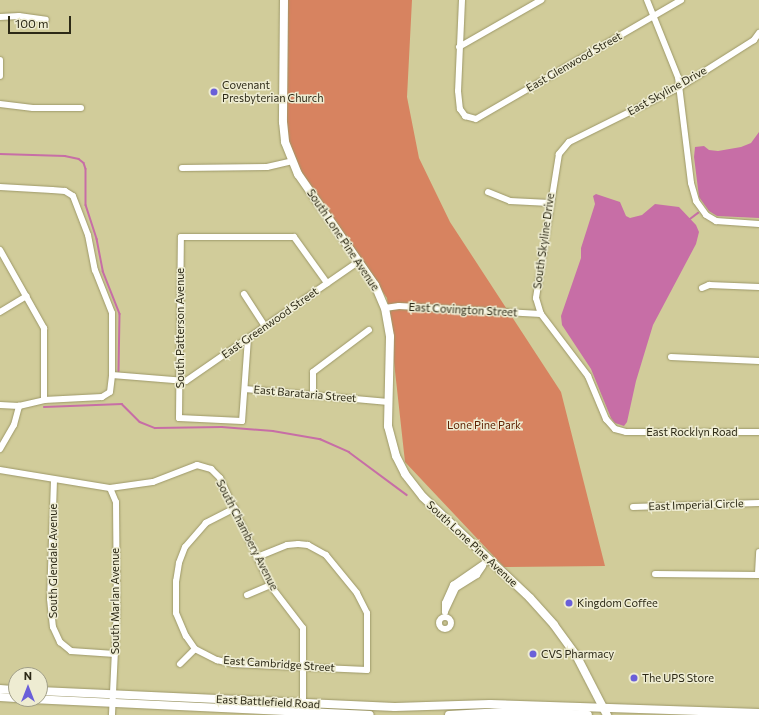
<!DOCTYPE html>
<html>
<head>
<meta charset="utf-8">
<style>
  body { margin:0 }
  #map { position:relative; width:759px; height:715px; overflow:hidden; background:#d1cc9a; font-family:Commissioner,sans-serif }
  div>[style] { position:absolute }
  .green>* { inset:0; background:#d78360 }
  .water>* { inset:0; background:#c76ea6 }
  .stream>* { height:1.5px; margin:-0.75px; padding:0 0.75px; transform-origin:0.75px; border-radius:0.75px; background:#c76ea6 }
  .roads { filter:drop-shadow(0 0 1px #9d9868) drop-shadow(0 0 1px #9d9868) }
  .minor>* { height:6px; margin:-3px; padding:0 3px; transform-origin:3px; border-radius:3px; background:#fff }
  .minor>.ring { margin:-3px; padding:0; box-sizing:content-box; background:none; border:6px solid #fff; border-radius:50% }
  .major>* { height:8px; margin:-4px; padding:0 4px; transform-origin:4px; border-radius:4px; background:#fff }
  .dots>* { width:11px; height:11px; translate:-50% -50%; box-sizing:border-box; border:2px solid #eeecd2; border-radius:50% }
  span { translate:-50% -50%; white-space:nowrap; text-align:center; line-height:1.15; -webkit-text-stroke:3px #eeecd2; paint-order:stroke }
  .street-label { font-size:11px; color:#2c2916 }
  .poi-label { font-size:11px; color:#2c2916 }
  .left { translate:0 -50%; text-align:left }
  .park-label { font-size:11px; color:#5f2203 }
  .north { position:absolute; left:8px; top:667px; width:40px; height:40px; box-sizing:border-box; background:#eeecd2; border:1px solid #a09e87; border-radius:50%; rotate:0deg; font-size:11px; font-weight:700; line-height:16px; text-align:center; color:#2c2916 }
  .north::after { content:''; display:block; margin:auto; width:14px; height:18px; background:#6a5fd9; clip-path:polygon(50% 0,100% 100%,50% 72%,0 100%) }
  .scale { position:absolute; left:8px; top:16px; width:63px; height:18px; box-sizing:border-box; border:2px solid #2c2916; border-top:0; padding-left:5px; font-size:12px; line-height:14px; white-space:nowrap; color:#2c2916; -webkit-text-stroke:3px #eeecd2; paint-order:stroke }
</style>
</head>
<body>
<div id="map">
  <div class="green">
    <div style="clip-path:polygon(288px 0,412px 0,407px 97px,419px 158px,450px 222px,561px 392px,605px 566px,504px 567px,405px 462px,387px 298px,305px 181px,295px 162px,286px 132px)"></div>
  </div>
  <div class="water">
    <div style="clip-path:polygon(759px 132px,759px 218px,717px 216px,709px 211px,699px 197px,694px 157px,695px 147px,704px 146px,709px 150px,718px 151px,741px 147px,751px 143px)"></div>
    <div style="clip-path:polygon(596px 194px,620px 202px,626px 216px,630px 218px,642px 215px,655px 204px,679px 207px,696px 225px,699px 232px,696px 244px,653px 325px,636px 381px,627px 422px,624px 426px,615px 423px,611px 418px,591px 369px,562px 325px,561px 316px,581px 258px,581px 248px,595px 204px,593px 196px)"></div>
  </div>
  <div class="stream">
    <div style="left:0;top:154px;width:65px;rotate:1.8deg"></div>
    <div style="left:65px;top:156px;width:14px;rotate:12deg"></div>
    <div style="left:79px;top:159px;width:6px;rotate:39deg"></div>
    <div style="left:84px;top:163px;width:6px;rotate:72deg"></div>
    <div style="left:86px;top:169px;width:36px;rotate:90deg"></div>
    <div style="left:86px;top:205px;width:36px;rotate:72deg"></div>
    <div style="left:97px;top:239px;width:33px;rotate:79deg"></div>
    <div style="left:103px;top:271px;width:46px;rotate:68.4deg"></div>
    <div style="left:120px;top:314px;width:57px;rotate:91deg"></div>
    <div style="left:690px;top:219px;width:10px;rotate:-37deg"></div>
    <div style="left:44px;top:407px;width:78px;rotate:-2.2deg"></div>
    <div style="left:122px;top:404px;width:25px;rotate:45deg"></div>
    <div style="left:140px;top:422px;width:16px;rotate:22deg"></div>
    <div style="left:155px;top:428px;width:67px;rotate:-0.9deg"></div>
    <div style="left:222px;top:427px;width:51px;rotate:4.5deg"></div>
    <div style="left:273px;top:431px;width:48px;rotate:9.7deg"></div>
    <div style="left:320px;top:439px;width:32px;rotate:24deg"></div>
    <div style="left:349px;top:452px;width:72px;rotate:36.6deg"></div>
  </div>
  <div class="roads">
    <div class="minor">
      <div style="left:462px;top:0;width:91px;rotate:92.5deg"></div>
      <div style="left:458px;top:91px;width:18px;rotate:84deg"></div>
      <div style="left:460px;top:109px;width:9px;rotate:54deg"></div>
      <div style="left:465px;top:116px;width:11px;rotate:15deg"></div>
      <div style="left:476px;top:119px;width:237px;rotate:-30.1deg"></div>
      <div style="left:647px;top:0;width:83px;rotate:68.1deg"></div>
      <div style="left:678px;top:77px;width:107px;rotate:83deg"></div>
      <div style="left:691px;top:183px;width:19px;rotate:74deg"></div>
      <div style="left:696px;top:201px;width:17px;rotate:54deg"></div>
      <div style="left:706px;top:215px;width:12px;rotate:31deg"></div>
      <div style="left:716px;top:221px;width:43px;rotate:4deg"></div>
      <div style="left:0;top:17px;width:19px;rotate:-3deg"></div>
      <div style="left:19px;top:16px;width:27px;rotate:8deg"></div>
      <div style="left:759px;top:33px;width:9px;rotate:126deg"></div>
      <div style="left:754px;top:40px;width:88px;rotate:147.6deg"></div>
      <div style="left:680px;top:87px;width:124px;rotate:153.6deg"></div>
      <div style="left:569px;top:142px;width:16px;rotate:130deg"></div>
      <div style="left:559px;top:154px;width:146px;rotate:99.1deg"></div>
      <div style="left:536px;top:298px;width:17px;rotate:73deg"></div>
      <div style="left:541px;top:314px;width:78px;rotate:52.8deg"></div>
      <div style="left:588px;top:376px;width:47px;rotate:67.3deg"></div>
      <div style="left:606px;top:419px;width:13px;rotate:48deg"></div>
      <div style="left:615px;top:429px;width:11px;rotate:15deg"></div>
      <div style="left:626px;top:432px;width:133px"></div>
      <div style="left:459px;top:47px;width:95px;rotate:-29.8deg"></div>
      <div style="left:0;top:60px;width:16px;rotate:90deg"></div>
      <div style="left:0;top:104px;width:33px;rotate:7deg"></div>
      <div style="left:33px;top:108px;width:48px"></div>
      <div style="left:182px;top:168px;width:85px;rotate:-0.7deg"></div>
      <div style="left:267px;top:167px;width:26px;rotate:-13deg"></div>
      <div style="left:0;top:187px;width:52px;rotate:3.3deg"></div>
      <div style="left:52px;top:190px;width:13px;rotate:4deg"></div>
      <div style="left:65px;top:191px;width:9px;rotate:32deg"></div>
      <div style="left:73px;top:196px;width:42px;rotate:69deg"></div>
      <div style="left:88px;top:235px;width:36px;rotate:79deg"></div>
      <div style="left:95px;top:270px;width:46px;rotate:68.4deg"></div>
      <div style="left:112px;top:313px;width:62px;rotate:90deg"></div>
      <div style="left:488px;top:192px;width:24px;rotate:22deg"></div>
      <div style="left:510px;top:201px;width:40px;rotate:2.9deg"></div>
      <div style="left:0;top:250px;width:90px;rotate:60.6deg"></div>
      <div style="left:44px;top:328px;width:72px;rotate:90deg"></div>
      <div style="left:702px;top:288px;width:8px;rotate:-23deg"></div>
      <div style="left:709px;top:285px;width:50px;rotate:2.3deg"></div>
      <div style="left:244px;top:294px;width:38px;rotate:57deg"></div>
      <div style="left:385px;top:308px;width:14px;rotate:-8deg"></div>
      <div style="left:399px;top:306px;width:142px;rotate:3.2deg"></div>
      <div style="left:0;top:312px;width:31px;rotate:-31deg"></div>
      <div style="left:248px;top:338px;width:83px;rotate:94.1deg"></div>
      <div style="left:242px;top:421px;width:63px;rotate:-177.3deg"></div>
      <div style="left:179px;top:418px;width:181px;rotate:-89.4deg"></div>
      <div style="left:181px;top:237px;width:113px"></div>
      <div style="left:294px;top:237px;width:57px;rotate:54.3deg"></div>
      <div style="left:671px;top:357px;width:88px;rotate:2.6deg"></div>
      <div style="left:245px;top:389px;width:144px;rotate:5.2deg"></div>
      <div style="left:313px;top:395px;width:23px;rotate:-90deg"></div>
      <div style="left:313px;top:372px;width:70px;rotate:-36.9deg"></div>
      <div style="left:0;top:405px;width:19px;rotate:3deg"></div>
      <div style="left:19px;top:406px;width:26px;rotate:-13deg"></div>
      <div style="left:44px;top:400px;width:58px;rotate:-3deg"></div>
      <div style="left:102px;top:397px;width:9px;rotate:-32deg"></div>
      <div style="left:110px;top:392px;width:17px;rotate:-83deg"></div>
      <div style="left:112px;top:375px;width:74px;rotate:4.6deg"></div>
      <div style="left:186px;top:381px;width:209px;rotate:-34.7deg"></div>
      <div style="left:0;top:449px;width:28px;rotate:-60deg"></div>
      <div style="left:14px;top:425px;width:20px;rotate:-75deg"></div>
      <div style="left:0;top:470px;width:111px;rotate:9.3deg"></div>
      <div style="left:110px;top:488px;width:43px;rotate:-7.9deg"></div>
      <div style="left:153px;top:482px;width:47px;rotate:-21.1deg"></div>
      <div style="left:197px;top:465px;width:15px;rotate:16deg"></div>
      <div style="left:211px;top:469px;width:13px;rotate:45deg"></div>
      <div style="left:220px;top:478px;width:118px;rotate:65deg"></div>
      <div style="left:270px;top:585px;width:54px;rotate:52.5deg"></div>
      <div style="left:303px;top:628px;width:87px;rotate:90deg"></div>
      <div style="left:54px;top:480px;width:119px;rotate:91.9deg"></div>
      <div style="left:50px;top:599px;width:28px;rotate:84deg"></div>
      <div style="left:53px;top:627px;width:17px;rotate:65deg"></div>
      <div style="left:60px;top:642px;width:14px;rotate:39deg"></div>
      <div style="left:71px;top:651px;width:44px;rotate:3.9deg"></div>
      <div style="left:110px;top:488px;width:15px;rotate:67deg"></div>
      <div style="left:116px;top:502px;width:106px;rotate:89.5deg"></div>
      <div style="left:117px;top:608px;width:107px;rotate:92.7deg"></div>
      <div style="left:633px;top:507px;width:126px;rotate:-1.8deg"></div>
      <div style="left:235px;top:508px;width:33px;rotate:153deg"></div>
      <div style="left:206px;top:523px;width:32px;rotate:131deg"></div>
      <div style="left:185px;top:547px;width:17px;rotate:111deg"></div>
      <div style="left:179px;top:563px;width:18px;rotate:99deg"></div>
      <div style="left:176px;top:581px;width:32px;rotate:90deg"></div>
      <div style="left:176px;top:613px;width:25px;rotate:67deg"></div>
      <div style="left:186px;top:636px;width:16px;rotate:55deg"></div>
      <div style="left:195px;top:649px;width:25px;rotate:27deg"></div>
      <div style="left:217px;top:660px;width:16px;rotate:14deg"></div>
      <div style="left:233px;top:664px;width:134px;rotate:2.6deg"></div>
      <div style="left:367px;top:670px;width:57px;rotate:-90deg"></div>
      <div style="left:367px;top:613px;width:22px;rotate:-117deg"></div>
      <div style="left:357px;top:593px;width:49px;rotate:-129.2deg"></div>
      <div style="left:326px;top:555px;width:21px;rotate:-151deg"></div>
      <div style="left:308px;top:545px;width:10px;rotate:-174deg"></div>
      <div style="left:298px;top:544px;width:11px;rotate:175deg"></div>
      <div style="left:287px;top:545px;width:31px;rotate:158deg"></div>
      <div style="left:483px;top:566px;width:11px;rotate:124deg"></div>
      <div style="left:477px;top:575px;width:25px;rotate:148deg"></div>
      <div style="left:456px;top:588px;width:26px;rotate:115deg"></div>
      <div style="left:445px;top:612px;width:9px;rotate:-90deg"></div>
      <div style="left:445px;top:603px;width:20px;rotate:-66deg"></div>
      <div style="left:453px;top:585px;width:44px;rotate:-34.8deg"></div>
      <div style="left:655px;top:574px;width:104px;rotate:0.6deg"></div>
      <div style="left:758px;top:574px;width:22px;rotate:-87deg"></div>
      <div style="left:247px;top:595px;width:25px;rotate:-23deg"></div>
      <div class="ring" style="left:439px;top:617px;width:6px;height:6px"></div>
      <div style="left:180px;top:664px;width:21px;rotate:-45deg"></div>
    </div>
    <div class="major">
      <div style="left:284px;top:0;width:122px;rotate:90.5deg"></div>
      <div style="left:283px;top:122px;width:20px;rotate:84deg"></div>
      <div style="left:285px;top:142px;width:35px;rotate:68deg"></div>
      <div style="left:298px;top:174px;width:135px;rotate:55.3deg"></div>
      <div style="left:375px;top:285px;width:25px;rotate:67deg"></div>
      <div style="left:385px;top:308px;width:29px;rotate:80deg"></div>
      <div style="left:390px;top:337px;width:89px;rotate:91.3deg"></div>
      <div style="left:388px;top:426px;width:31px;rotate:75deg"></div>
      <div style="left:396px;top:456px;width:20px;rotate:63deg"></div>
      <div style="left:405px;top:474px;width:29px;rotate:52deg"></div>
      <div style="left:423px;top:497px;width:147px;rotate:43.3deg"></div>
      <div style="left:530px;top:598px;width:36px;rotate:48deg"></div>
      <div style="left:554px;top:625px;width:37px;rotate:54deg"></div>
      <div style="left:576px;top:655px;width:68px;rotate:62.7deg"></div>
      <div style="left:0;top:689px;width:16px;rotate:4deg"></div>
      <div style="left:40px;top:691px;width:355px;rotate:2.6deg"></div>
      <div style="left:395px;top:707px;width:95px;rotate:-1.8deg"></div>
      <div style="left:490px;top:704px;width:269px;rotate:1.9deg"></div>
      <div style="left:0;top:697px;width:16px;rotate:4deg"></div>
      <div style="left:31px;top:699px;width:339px;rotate:2.7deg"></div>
      <div style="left:449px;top:715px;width:74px;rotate:-3.1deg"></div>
      <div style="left:523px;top:711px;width:65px;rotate:3.5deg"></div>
    </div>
  </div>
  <div class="dots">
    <div style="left:214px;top:92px;background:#6a5fd9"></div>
    <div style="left:569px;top:603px;background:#6a5fd9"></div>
    <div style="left:533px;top:654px;background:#6a5fd9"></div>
    <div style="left:634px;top:678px;background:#6a5fd9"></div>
  </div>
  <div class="street-label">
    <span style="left:574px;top:62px;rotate:-30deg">East Glenwood Street</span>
    <span style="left:667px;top:91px;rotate:-29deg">East Skyline Drive</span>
    <span style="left:343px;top:240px;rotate:56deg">South Lone Pine Avenue</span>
    <span style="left:544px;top:241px;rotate:-82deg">South Skyline Drive</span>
    <span style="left:463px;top:310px;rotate:3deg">East Covington Street</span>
    <span style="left:270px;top:323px;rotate:-35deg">East Greenwood Street</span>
    <span style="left:180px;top:328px;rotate:-90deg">South Patterson Avenue</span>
    <span style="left:305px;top:394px;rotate:5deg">East Barataria Street</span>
    <span style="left:692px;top:432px">East Rocklyn Road</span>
    <span style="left:696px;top:505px;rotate:-2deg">East Imperial Circle</span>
    <span style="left:247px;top:535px;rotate:63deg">South Chambery Avenue</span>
    <span style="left:472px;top:544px;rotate:43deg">South Lone Pine Avenue</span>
    <span style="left:53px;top:561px;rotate:-90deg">South Glendale Avenue</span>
    <span style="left:115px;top:601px;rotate:-90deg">South Marlan Avenue</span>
    <span style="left:279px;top:664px;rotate:4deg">East Cambridge Street</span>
    <span style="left:268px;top:702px;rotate:3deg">East Battlefield Road</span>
  </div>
  <div class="poi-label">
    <span class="left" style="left:222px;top:92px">Covenant<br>Presbyterian Church</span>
    <span class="left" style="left:577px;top:603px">Kingdom Coffee</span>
    <span class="left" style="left:541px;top:654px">CVS Pharmacy</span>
    <span class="left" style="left:642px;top:678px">The UPS Store</span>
  </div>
  <div class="park-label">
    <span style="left:484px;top:425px">Lone Pine Park</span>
  </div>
  <div class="north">N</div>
  <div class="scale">100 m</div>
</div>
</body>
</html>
